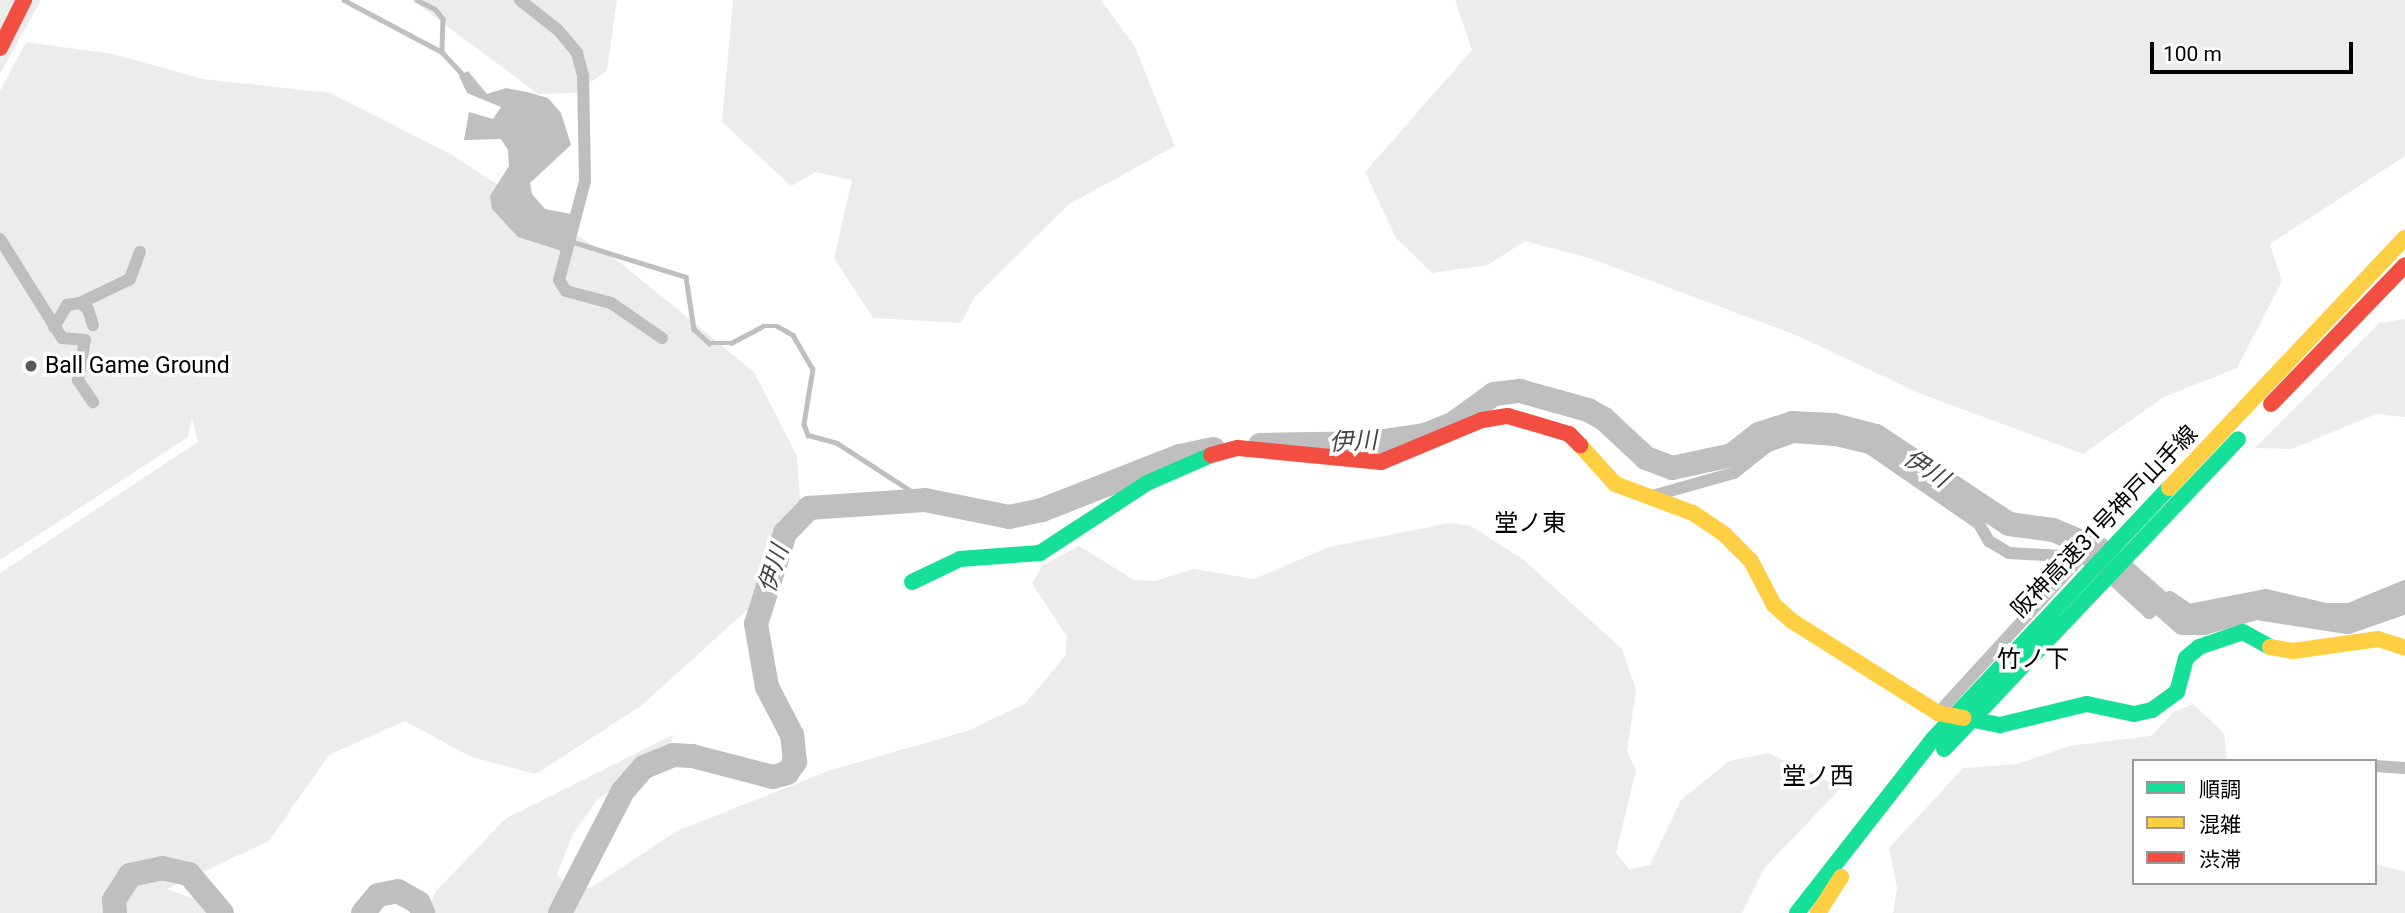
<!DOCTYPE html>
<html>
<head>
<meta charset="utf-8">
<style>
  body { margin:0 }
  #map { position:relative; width:2405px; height:913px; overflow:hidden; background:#fff; font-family:Roboto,"Noto Sans JP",sans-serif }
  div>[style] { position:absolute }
  .green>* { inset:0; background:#ececec }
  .water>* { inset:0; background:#bfbfbf }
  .stream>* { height:4.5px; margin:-2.25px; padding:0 2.25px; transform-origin:2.25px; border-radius:2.25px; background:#bfbfbf }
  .river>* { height:24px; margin:-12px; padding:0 12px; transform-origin:12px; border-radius:12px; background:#bfbfbf }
  .street>* { height:12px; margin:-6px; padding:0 6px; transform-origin:6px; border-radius:6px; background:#bebebe }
  .fast>* { height:16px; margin:-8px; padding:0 8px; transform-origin:8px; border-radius:8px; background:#16e098 }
  .slow>* { height:16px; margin:-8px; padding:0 8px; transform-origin:8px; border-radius:8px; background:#ffcf43 }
  .jam>* { height:16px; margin:-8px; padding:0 8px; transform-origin:8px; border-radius:8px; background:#f24e42 }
  .dots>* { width:19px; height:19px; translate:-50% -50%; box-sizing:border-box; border:4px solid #fff; border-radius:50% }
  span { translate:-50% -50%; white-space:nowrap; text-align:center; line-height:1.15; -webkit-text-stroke:7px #fff; paint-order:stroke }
  .poi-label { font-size:23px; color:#000 }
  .left { translate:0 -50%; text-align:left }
  .street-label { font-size:23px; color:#000 }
  .water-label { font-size:24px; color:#444; font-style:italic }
  .neighbourhood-label { font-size:24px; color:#000 }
  .legend { position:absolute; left:2132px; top:759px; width:245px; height:126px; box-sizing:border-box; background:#fff; border:2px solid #999; margin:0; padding:9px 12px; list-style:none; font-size:21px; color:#000 }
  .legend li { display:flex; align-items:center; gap:14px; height:35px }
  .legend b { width:35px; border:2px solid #999 }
  .scale { position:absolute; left:2150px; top:42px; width:203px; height:32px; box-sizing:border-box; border:4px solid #000; border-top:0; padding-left:9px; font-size:21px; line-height:24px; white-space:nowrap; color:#000; -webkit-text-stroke:5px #fff; paint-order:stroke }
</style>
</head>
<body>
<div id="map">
  <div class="green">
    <div style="clip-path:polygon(0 0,41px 0,0 74px)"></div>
    <div style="clip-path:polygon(412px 0,617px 0,607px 70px,577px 93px,538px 94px)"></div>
    <div style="clip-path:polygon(733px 0,1101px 0,1135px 47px,1175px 146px,1068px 205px,974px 298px,961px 323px,873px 318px,834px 258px,852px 180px,816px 172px,791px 186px,722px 122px)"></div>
    <div style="clip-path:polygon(1455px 0,2405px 0,2405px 156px,2270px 244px,2282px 281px,2237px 368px,2164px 397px,2083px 454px,1919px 393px,1798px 336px,1592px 259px,1525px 241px,1488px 265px,1432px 273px,1396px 238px,1365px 172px,1472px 50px)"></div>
    <div style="clip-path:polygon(26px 42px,113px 54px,203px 79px,330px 93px,447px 152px,622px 264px,754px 372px,797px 456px,802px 527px,766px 593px,642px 705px,536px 774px,471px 757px,405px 721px,329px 755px,269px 841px,167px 889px,232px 913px,0 913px,0 573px,198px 442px,192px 419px,188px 437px,0 560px,0 91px)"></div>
    <div style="clip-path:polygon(2405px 319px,2405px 417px,2376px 414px,2292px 449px,2255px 448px,2379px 323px)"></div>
    <div style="clip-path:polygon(1450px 523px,1471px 526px,1524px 560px,1622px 649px,1636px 690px,1627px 751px,1636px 770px,1616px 853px,1629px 869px,1650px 865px,1681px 800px,1729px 761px,1769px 753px,1841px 788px,1765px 867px,1742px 913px,426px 913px,436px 891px,505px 819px,673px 735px,668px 755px,598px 799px,573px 834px,557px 874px,571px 891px,592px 887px,677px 831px,828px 771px,970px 730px,1026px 703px,1065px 656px,1067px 637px,1032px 583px,1043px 565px,1079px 546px,1134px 580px,1155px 581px,1193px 569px,1254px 579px,1329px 547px)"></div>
    <div style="clip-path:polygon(2193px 704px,2224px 733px,2227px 761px,2134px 761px,2134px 883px,2375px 883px,2375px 864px,2405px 872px,2405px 913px,1893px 913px,1897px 888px,1889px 848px,1963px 768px,2018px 764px,2069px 746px,2151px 736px,2174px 712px)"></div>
  </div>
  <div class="water">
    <div style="clip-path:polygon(468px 71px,487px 94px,506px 88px,527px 92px,548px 98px,561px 113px,571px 145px,530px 183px,532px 194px,545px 209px,576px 215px,565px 252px,518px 237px,492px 209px,490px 196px,509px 166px,508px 150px,501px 139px,464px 140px,469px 112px,493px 119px,501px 107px,467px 93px,459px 76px)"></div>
  </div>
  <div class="stream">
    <div style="left:344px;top:0;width:111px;rotate:28deg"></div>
    <div style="left:417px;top:0;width:20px;rotate:27deg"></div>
    <div style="left:435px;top:9px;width:13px;rotate:51deg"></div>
    <div style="left:443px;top:19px;width:33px;rotate:92deg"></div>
    <div style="left:442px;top:52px;width:33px;rotate:47deg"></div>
    <div style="left:570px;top:241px;width:121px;rotate:17.2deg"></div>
    <div style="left:686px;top:277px;width:53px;rotate:81.3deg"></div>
    <div style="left:694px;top:329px;width:21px;rotate:43deg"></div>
    <div style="left:709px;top:343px;width:22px"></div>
    <div style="left:731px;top:343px;width:36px;rotate:-28deg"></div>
    <div style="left:763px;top:326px;width:14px"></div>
    <div style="left:777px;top:326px;width:18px;rotate:29deg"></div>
    <div style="left:793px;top:335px;width:39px;rotate:60deg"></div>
    <div style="left:813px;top:369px;width:56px;rotate:99.3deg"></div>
    <div style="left:804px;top:424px;width:12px;rotate:70deg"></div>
    <div style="left:808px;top:435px;width:30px;rotate:15deg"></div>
    <div style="left:837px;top:443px;width:105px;rotate:32.9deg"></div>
  </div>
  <div class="river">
    <div style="left:1260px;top:445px;width:110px;rotate:-1deg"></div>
    <div style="left:1370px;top:443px;width:56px;rotate:-8.3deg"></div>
    <div style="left:1425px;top:435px;width:31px;rotate:-22deg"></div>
    <div style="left:1454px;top:423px;width:49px;rotate:-35.9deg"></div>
    <div style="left:1494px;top:394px;width:26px;rotate:-7deg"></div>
    <div style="left:1520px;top:391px;width:71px;rotate:15.6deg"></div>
    <div style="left:1588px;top:410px;width:18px;rotate:29deg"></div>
    <div style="left:1604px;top:419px;width:57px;rotate:42.9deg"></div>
    <div style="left:1646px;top:458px;width:28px;rotate:21deg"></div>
    <div style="left:1672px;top:468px;width:61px;rotate:-12.2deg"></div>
    <div style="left:1732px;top:455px;width:34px;rotate:-38deg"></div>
    <div style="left:1759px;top:434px;width:35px;rotate:-18deg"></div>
    <div style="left:1792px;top:423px;width:41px;rotate:2.8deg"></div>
    <div style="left:1833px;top:425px;width:44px;rotate:14.3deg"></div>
    <div style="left:1876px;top:436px;width:159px;rotate:33.5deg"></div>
    <div style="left:2009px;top:524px;width:44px;rotate:7.8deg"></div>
    <div style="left:2053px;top:530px;width:50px;rotate:22.4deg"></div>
    <div style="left:2099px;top:549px;width:112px;rotate:41.4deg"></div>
    <div style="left:2183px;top:623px;width:21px"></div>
    <div style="left:2204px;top:623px;width:54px;rotate:-16.1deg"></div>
    <div style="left:2256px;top:608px;width:93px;rotate:8.7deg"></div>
    <div style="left:2348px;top:622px;width:60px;rotate:-19.3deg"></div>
    <div style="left:115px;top:913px;width:13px;rotate:-94deg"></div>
    <div style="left:114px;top:900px;width:30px;rotate:-57deg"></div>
    <div style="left:130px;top:875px;width:33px;rotate:-12deg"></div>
    <div style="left:162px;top:868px;width:28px;rotate:13deg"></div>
    <div style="left:189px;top:874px;width:51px;rotate:49.8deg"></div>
    <div style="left:363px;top:913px;width:23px;rotate:-50deg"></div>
    <div style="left:378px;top:895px;width:20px;rotate:-11deg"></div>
    <div style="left:398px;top:891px;width:24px;rotate:30deg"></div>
    <div style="left:419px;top:903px;width:11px;rotate:68deg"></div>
    <div style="left:560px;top:913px;width:137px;rotate:-62.7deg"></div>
    <div style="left:623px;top:791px;width:32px;rotate:-49deg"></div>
    <div style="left:644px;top:767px;width:31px;rotate:-22deg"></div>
    <div style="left:673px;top:755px;width:19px;rotate:3deg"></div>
    <div style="left:692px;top:756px;width:84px;rotate:14.5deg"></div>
    <div style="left:773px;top:777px;width:15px;rotate:-16deg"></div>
    <div style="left:787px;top:773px;width:14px;rotate:-54deg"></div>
    <div style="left:795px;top:762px;width:27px;rotate:-96deg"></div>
    <div style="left:792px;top:735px;width:54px;rotate:-117.5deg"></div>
    <div style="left:767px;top:687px;width:64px;rotate:-99.9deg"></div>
    <div style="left:756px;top:624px;width:96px;rotate:-72.3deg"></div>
    <div style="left:785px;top:533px;width:35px;rotate:-46deg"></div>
    <div style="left:809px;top:508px;width:116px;rotate:-3.9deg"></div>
    <div style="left:925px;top:500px;width:86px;rotate:11.4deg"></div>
    <div style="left:1009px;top:517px;width:34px;rotate:-12deg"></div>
    <div style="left:1042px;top:510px;width:148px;rotate:-21.4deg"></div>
    <div style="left:1180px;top:456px;width:34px;rotate:-12deg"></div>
  </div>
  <div class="street">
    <div style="left:520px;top:0;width:48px;rotate:38.3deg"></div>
    <div style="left:558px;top:30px;width:30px;rotate:50deg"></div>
    <div style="left:577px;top:53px;width:24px;rotate:75deg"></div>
    <div style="left:583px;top:76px;width:105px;rotate:88.9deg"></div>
    <div style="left:585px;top:181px;width:102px;rotate:104.7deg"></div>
    <div style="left:559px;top:280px;width:13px;rotate:58deg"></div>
    <div style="left:566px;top:291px;width:47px;rotate:14.9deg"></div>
    <div style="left:611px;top:303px;width:62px;rotate:34.5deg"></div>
    <div style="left:0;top:239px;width:117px;rotate:57.9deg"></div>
    <div style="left:62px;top:338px;width:23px;rotate:5deg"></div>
    <div style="left:85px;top:340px;width:41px;rotate:99.9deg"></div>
    <div style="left:78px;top:380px;width:27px;rotate:56deg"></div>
    <div style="left:80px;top:303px;width:55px;rotate:-25.6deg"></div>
    <div style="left:130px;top:279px;width:29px;rotate:-70deg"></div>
    <div style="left:54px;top:327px;width:26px;rotate:-59deg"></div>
    <div style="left:67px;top:305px;width:13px;rotate:-9deg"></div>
    <div style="left:80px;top:303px;width:10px;rotate:37deg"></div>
    <div style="left:88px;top:309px;width:17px;rotate:73deg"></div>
    <div style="left:1652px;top:496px;width:85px;rotate:-15.7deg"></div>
    <div style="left:1734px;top:473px;width:43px;rotate:-38.5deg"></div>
    <div style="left:1768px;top:446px;width:28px;rotate:-19deg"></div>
    <div style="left:1794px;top:437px;width:41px;rotate:4.2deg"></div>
    <div style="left:1835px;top:440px;width:35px;rotate:13deg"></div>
    <div style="left:1869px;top:448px;width:134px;rotate:34.6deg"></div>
    <div style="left:1979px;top:524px;width:20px;rotate:60deg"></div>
    <div style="left:1989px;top:541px;width:23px;rotate:31deg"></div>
    <div style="left:2009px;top:553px;width:72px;rotate:3.2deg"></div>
    <div style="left:2081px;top:557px;width:18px;rotate:27deg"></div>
    <div style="left:2097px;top:565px;width:71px;rotate:42.7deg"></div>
    <div style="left:2149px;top:613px;width:26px;rotate:-37deg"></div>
    <div style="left:2170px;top:597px;width:23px;rotate:34deg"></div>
    <div style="left:2189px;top:610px;width:78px;rotate:-11deg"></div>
    <div style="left:2266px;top:595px;width:62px;rotate:13.1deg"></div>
    <div style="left:2326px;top:609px;width:23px"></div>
    <div style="left:2349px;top:609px;width:61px;rotate:-22.3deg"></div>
    <div style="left:1938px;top:713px;width:212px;rotate:-47.5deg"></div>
    <div style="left:2375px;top:766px;width:30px;rotate:4deg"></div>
  </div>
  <div class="fast">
    <div style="left:912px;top:582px;width:53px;rotate:-25.6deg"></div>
    <div style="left:960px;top:559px;width:80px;rotate:-4.3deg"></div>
    <div style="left:1040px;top:553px;width:128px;rotate:-33.2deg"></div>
    <div style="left:1147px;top:483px;width:70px;rotate:-23.6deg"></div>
    <div style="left:1964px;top:718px;width:37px;rotate:11deg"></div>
    <div style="left:2000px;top:725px;width:89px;rotate:-13.6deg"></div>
    <div style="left:2087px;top:704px;width:48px;rotate:12deg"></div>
    <div style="left:2134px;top:714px;width:18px;rotate:-13deg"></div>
    <div style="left:2152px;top:710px;width:31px;rotate:-36deg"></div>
    <div style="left:2177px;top:692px;width:35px;rotate:-75deg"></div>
    <div style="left:2186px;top:658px;width:17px;rotate:-40deg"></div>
    <div style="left:2199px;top:647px;width:46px;rotate:-18.8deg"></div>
    <div style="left:2243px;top:632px;width:31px;rotate:29deg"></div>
    <div style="left:1944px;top:749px;width:427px;rotate:-46.5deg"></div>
    <div style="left:1797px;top:913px;width:221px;rotate:-52deg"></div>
    <div style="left:1933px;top:739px;width:345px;rotate:-46.8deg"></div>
  </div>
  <div class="slow">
    <div style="left:1580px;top:445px;width:52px;rotate:48.1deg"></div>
    <div style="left:1615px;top:484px;width:83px;rotate:20.4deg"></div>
    <div style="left:1693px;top:513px;width:37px;rotate:34deg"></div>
    <div style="left:1724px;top:534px;width:38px;rotate:45deg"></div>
    <div style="left:1751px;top:561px;width:50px;rotate:62.4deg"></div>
    <div style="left:1774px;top:605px;width:24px;rotate:42deg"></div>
    <div style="left:1792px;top:621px;width:173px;rotate:32.2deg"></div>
    <div style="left:1938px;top:713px;width:26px;rotate:11deg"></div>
    <div style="left:2169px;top:488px;width:344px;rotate:-46.7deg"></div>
    <div style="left:2270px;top:647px;width:23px;rotate:10deg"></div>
    <div style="left:2293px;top:651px;width:86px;rotate:-8deg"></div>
    <div style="left:2378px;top:639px;width:28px;rotate:18deg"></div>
    <div style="left:1818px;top:913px;width:43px;rotate:-57.4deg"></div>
  </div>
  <div class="jam">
    <div style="left:0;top:48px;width:54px;rotate:-63.4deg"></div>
    <div style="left:2271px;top:404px;width:193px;rotate:-46deg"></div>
    <div style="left:1211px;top:455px;width:28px;rotate:-15deg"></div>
    <div style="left:1238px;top:448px;width:144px;rotate:5.6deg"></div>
    <div style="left:1381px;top:462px;width:109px;rotate:-22.6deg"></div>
    <div style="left:1482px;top:420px;width:26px;rotate:-9deg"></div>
    <div style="left:1508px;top:416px;width:64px;rotate:16.4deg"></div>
    <div style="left:1569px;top:434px;width:16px;rotate:45deg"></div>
  </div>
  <div class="dots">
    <div style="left:31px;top:366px;background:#595959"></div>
  </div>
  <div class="poi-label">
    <span class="left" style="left:45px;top:366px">Ball Game Ground</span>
  </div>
  <div class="street-label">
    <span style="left:2105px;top:522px;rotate:-46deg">阪神高速31号神戸山手線</span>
  </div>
  <div class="water-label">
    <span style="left:1353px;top:442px;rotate:-3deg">伊川</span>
    <span style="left:1926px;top:469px;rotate:33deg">伊川</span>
    <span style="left:774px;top:569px;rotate:-72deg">伊川</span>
  </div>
  <div class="neighbourhood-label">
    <span style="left:1530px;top:524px">堂ノ東</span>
    <span style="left:2033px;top:660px">竹ノ下</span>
    <span style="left:1818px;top:777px">堂ノ西</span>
  </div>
  <ul class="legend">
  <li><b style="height:9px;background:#16e098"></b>順調</li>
  <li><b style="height:9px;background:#ffcf43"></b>混雑</li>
  <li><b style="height:9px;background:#f24e42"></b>渋滞</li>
  </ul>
  <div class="scale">100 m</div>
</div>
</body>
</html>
